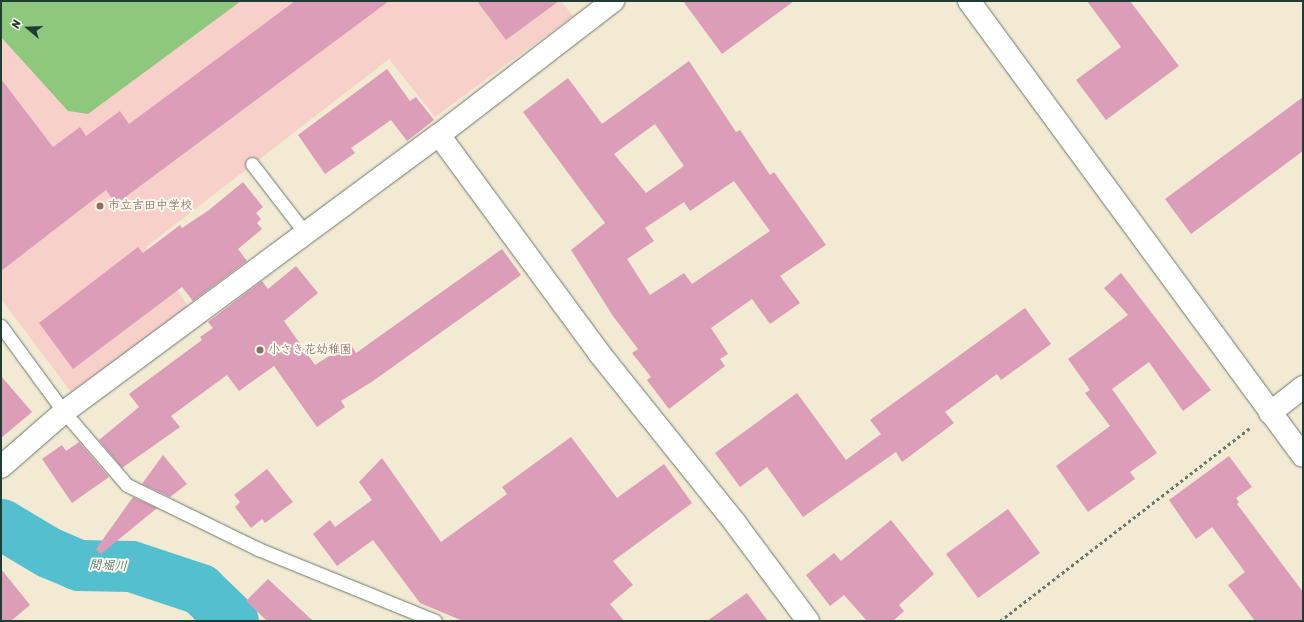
<!DOCTYPE html>
<html>
<head>
<meta charset="utf-8">
<style>
  body { margin:0 }
  #map { position:relative; width:1304px; height:622px; overflow:hidden; background:#f3ead3; font-family:Sriracha,"Klee One",sans-serif }
  div>[style] { position:absolute }
  .built>* { inset:0; background:#f7d1c9 }
  .green>* { inset:0; background:#8dc87d }
  .river>* { height:51px; margin:-25.5px; padding:0 25.5px; transform-origin:25.5px; border-radius:25.5px; background:#54bfce }
  .building>* { inset:0; background:#db9db8 }
  .path>* { height:2.5px; margin-top:-1.25px; transform-origin:0; background:repeating-linear-gradient(90deg,#697a6c 0 3px,transparent 0 6px) }
  .roads { filter:drop-shadow(0 0 1px #697a6c) drop-shadow(0 0 1px #697a6c) }
  .service>* { height:13px; margin:-6.5px; padding:0 6.5px; transform-origin:6.5px; border-radius:6.5px; background:#fff }
  .minor>* { height:22px; margin:-11px; padding:0 11px; transform-origin:11px; border-radius:11px; background:#fff }
  .tertiary>* { height:22px; margin:-11px; padding:0 11px; transform-origin:11px; border-radius:11px; background:#fff }
  .dots>* { width:11px; height:11px; translate:-50% -50%; box-sizing:border-box; border:2px solid #fbf7ec; border-radius:50% }
  span { translate:-50% -50%; white-space:nowrap; text-align:center; line-height:1.15; -webkit-text-stroke:4px #fbf7ec; paint-order:stroke }
  .education-label { font-size:12px; color:#785e54 }
  .left { translate:0 -50%; text-align:left }
  .water-label { font-size:13px; color:#2c5e5a; font-style:italic }
  .frame { position:absolute; inset:0; border:2px solid #1f3d34; pointer-events:none }
  .north { position:absolute; left:8px; top:8px; width:40px; height:40px; -webkit-text-stroke:3px #fbf7ec; paint-order:stroke; rotate:289deg; font-size:11px; font-weight:700; line-height:16px; text-align:center; color:#1f3d34 }
  .north::after { content:''; display:block; margin:auto; width:14px; height:18px; background:#1f3d34; clip-path:polygon(50% 0,100% 100%,50% 72%,0 100%) }
</style>
</head>
<body>
<div id="map">
  <div class="built">
    <div style="clip-path:polygon(1px 1px,561px 1px,573px 16px,435px 117px,389px 59px,146px 247px,189px 307px,71px 392px,1px 299px)"></div>
  </div>
  <div class="green">
    <div style="clip-path:polygon(1px 1px,241px 1px,88px 114px,68px 111px,1px 37px)"></div>
  </div>
  <div class="river">
    <div style="left:1px;top:524px;width:55px;rotate:30.8deg"></div>
    <div style="left:48px;top:552px;width:33px;rotate:23deg"></div>
    <div style="left:78px;top:565px;width:53px;rotate:1.1deg"></div>
    <div style="left:131px;top:566px;width:73px;rotate:18.4deg"></div>
    <div style="left:200px;top:589px;width:46px;rotate:44.1deg"></div>
  </div>
  <div class="building">
    <div style="clip-path:polygon(295px 1px,389px 1px,116px 204px,106px 190px,1px 271px,1px 79px,53px 147px,80px 127px,86px 136px,120px 111px,129px 124px)"></div>
    <div style="clip-path:polygon(477px 1px,559px 1px,506px 40px)"></div>
    <div style="clip-path:polygon(683px 1px,794px 1px,722px 54px)"></div>
    <div style="clip-path:polygon(1087px 1px,1130px 1px,1179px 66px,1106px 120px,1076px 80px,1121px 47px)"></div>
    <div style="clip-path:polygon(evenodd,689px 61px,736px 132px,740px 130px,770px 175px,774px 172px,826px 245px,780px 276px,800px 303px,770px 324px,752px 299px,711px 328px,728px 354px,720px 359px,725px 366px,669px 409px,647px 380px,651px 377px,632px 353px,638px 349px,613px 316px,571px 250px,605px 223px,523px 112px,568px 78px,602px 124px,689px 61px,655px 124px,684px 166px,646px 193px,614px 154px,655px 124px,689px 61px,734px 181px,770px 231px,692px 284px,684px 273px,650px 295px,627px 259px,654px 241px,645px 228px,684px 202px,690px 211px,734px 181px)"></div>
    <div style="clip-path:polygon(387px 69px,410px 101px,416px 97px,434px 120px,407px 141px,391px 120px,351px 148px,355px 153px,325px 174px,298px 135px)"></div>
    <div style="clip-path:polygon(1303px 97px,1303px 151px,1191px 234px,1165px 199px)"></div>
    <div style="clip-path:polygon(243px 182px,263px 207px,256px 213px,261px 219px,257px 223px,262px 229px,238px 249px,247px 261px,193px 301px,182px 287px,73px 369px,39px 323px,138px 247px,143px 253px,180px 225px,182px 228px,209px 210px)"></div>
    <div style="clip-path:polygon(502px 249px,521px 275px,373px 381px,341px 401px,345px 407px,317px 427px,274px 366px,239px 391px,227px 375px,171px 416px,180px 427px,122px 468px,99px 440px,139px 407px,129px 394px,202px 340px,200px 337px,213px 328px,208px 322px,262px 281px,268px 289px,296px 266px,318px 293px,284px 321px,315px 365px,350px 343px,356px 353px)"></div>
    <div style="clip-path:polygon(1121px 273px,1211px 390px,1183px 411px,1149px 362px,1112px 389px,1157px 453px,1130px 472px,1135px 479px,1088px 512px,1056px 466px,1110px 426px,1085px 393px,1090px 390px,1068px 359px,1128px 315px,1104px 288px)"></div>
    <div style="clip-path:polygon(1025px 308px,1051px 344px,1001px 380px,997px 374px,945px 412px,954px 423px,902px 462px,896px 452px,803px 517px,767px 467px,740px 487px,715px 453px,797px 393px,846px 460px,881px 434px,870px 420px)"></div>
    <div style="clip-path:polygon(1px 376px,32px 412px,1px 438px)"></div>
    <div style="clip-path:polygon(571px 437px,617px 498px,664px 464px,692px 503px,613px 561px,633px 585px,610px 604px,624px 621px,463px 621px,420px 603px,373px 540px,337px 566px,313px 534px,330px 520px,335px 527px,372px 500px,359px 482px,382px 458px,441px 542px,507px 494px,502px 487px)"></div>
    <div style="clip-path:polygon(79px 442px,109px 477px,72px 503px,42px 459px,62px 445px,66px 451px)"></div>
    <div style="clip-path:polygon(163px 455px,187px 484px,170px 497px,142px 484px)"></div>
    <div style="clip-path:polygon(1229px 456px,1252px 487px,1236px 498px,1239px 502px,1237px 504px,1303px 592px,1303px 621px,1255px 621px,1228px 585px,1245px 572px,1212px 527px,1196px 539px,1169px 500px)"></div>
    <div style="clip-path:polygon(267px 469px,293px 502px,265px 523px,262px 519px,251px 528px,235px 507px,240px 502px,234px 495px)"></div>
    <div style="clip-path:polygon(133px 497px,157px 508px,101px 554px,96px 549px)"></div>
    <div style="clip-path:polygon(1008px 509px,1040px 553px,978px 598px,946px 554px)"></div>
    <div style="clip-path:polygon(891px 520px,934px 574px,899px 605px,904px 611px,893px 621px,867px 621px,844px 595px,830px 606px,806px 575px,834px 553px,841px 561px)"></div>
    <div style="clip-path:polygon(1px 569px,30px 605px,11px 621px,1px 621px)"></div>
    <div style="clip-path:polygon(268px 579px,313px 621px,267px 621px,246px 601px)"></div>
    <div style="clip-path:polygon(747px 593px,768px 621px,707px 621px)"></div>
  </div>
  <div class="path">
    <div style="left:1000px;top:621px;width:316px;rotate:-37.7deg"></div>
  </div>
  <div class="roads">
    <div class="service">
      <div style="left:252px;top:164px;width:88px;rotate:52.4deg"></div>
      <div style="left:1px;top:326px;width:107px;rotate:53.8deg"></div>
      <div style="left:64px;top:412px;width:96px;rotate:49.2deg"></div>
      <div style="left:127px;top:485px;width:146px;rotate:26deg"></div>
      <div style="left:258px;top:549px;width:191px;rotate:22.1deg"></div>
    </div>
    <div class="minor">
      <div style="left:439px;top:135px;width:270px;rotate:53.7deg"></div>
      <div style="left:599px;top:353px;width:218px;rotate:51.3deg"></div>
      <div style="left:735px;top:523px;width:122px;rotate:53.3deg"></div>
      <div style="left:1270px;top:413px;width:42px;rotate:-38.2deg"></div>
      <div style="left:1px;top:467px;width:84px;rotate:-41.1deg"></div>
      <div style="left:64px;top:412px;width:466px;rotate:-36.5deg"></div>
      <div style="left:439px;top:135px;width:220px;rotate:-37.6deg"></div>
    </div>
    <div class="tertiary">
      <div style="left:969px;top:1px;width:564px;rotate:53.72deg"></div>
    </div>
  </div>
  <div class="dots">
    <div style="left:100px;top:206px;background:#8d6e63"></div>
    <div style="left:260px;top:350px;background:#8d6e63"></div>
  </div>
  <div class="education-label">
    <span class="left" style="left:108px;top:206px">市立吉田中学校</span>
    <span class="left" style="left:268px;top:350px">小さき花幼稚園</span>
  </div>
  <div class="water-label">
    <span style="left:108px;top:566px;rotate:2deg">間堀川</span>
  </div>
  <div class="frame"></div>
  <div class="north">N</div>
</div>
</body>
</html>
